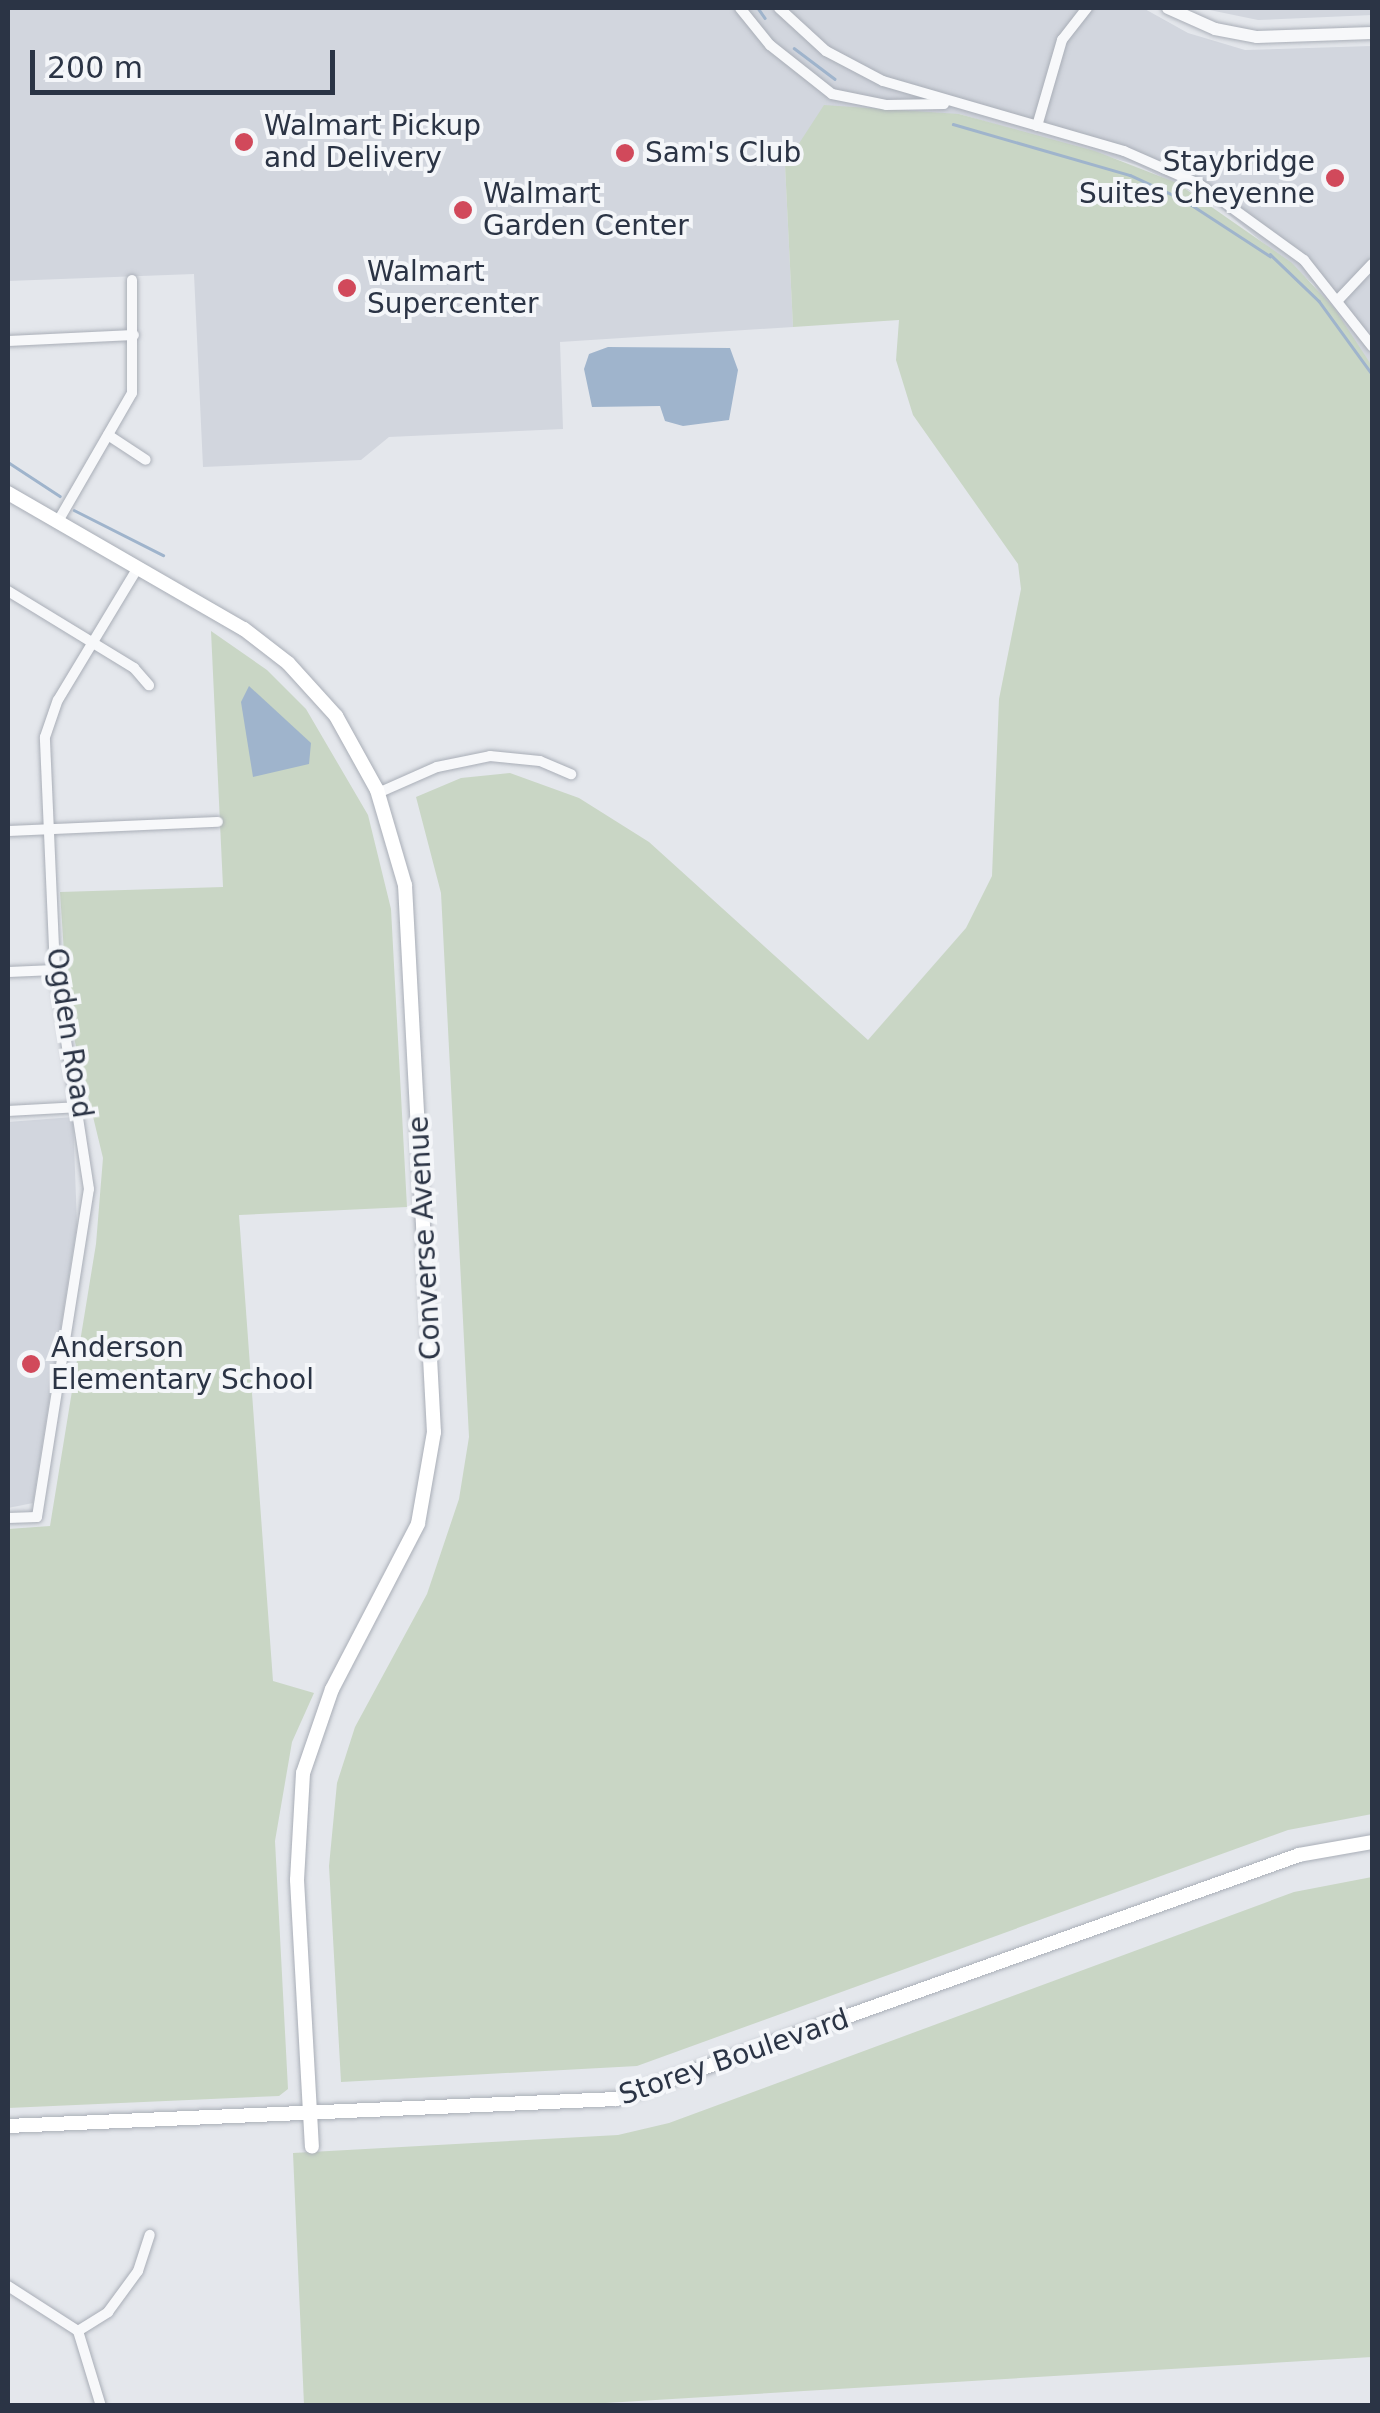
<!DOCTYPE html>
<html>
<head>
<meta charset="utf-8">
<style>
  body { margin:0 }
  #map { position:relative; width:1380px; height:2413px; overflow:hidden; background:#e4e7ec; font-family:"DejaVu Sans",sans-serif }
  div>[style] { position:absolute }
  .built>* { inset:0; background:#d2d6de }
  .green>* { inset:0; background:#c9d6c5 }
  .water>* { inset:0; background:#9fb4cc }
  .stream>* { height:2.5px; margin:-1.25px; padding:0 1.25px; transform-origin:1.25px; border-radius:1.25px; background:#9fb4cc }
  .roads { filter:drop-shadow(0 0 2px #a9aeb7) drop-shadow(0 0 2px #a9aeb7) }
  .minor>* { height:10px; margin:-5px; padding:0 5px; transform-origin:5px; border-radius:5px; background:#f7f8fa }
  .tertiary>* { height:12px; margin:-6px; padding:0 6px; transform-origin:6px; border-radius:6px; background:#f7f8fa }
  .secondary>* { height:14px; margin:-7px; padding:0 7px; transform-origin:7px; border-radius:7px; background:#fff }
  .dots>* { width:28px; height:28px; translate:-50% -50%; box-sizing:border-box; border:5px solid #f4f6f9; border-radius:50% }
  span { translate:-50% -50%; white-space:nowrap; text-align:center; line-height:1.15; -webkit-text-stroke:8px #f4f6f9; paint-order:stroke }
  .poi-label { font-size:28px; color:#2b3445 }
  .left { translate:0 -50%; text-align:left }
  .right { translate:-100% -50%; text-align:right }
  .street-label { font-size:28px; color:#2b3445 }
  .frame { position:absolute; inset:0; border:10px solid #2b3445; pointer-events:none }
  .scale { position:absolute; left:30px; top:50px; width:305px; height:45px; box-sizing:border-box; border:5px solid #2b3445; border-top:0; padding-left:12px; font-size:30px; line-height:35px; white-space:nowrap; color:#2b3445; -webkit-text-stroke:8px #f4f6f9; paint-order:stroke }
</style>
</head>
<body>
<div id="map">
  <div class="built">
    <div style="clip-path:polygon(8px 8px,1143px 8px,1188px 33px,1245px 50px,1372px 46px,1372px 366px,1313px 284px,1216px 204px,1137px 165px,959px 114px,785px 165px,793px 327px,560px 342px,563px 429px,389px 437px,361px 460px,203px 467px,194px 274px,8px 281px)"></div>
    <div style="clip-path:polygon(1200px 8px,1372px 8px,1372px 15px,1258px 20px)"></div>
    <div style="clip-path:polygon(73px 1117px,77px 1225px,33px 1503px,8px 1508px,8px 1122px)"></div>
  </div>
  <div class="green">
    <div style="clip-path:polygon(824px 105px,959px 114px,1095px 151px,1177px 183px,1292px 263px,1334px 308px,1372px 366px,1372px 1814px,1288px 1830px,637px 2066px,341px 2082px,329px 1866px,337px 1783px,355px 1727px,427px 1594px,459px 1499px,469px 1437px,441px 893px,416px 797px,461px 778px,510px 773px,579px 798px,649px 842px,868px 1040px,966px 928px,992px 876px,999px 699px,1021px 589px,1018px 564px,913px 415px,896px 360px,899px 320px,793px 327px,785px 165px)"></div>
    <div style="clip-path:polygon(211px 631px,267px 670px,306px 709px,368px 815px,391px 909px,407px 1207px,239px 1215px,273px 1681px,314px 1693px,292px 1742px,275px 1841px,288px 2089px,279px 2096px,8px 2108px,8px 1529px,50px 1526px,96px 1244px,103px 1158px,68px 1013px,60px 892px,223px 887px)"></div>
    <div style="clip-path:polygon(1372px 1877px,1372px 2357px,572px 2405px,304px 2405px,293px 2153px,618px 2135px,669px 2123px,1294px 1892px)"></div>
  </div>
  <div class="water">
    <div style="clip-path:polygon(608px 347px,730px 348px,738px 370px,729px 420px,683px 426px,665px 421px,660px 406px,592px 407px,584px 369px,589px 354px)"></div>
    <div style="clip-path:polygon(249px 686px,311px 743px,309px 764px,253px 777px,241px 702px)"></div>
  </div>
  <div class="stream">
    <div style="left:758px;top:8px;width:12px;rotate:55deg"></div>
    <div style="left:794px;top:48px;width:51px;rotate:37.1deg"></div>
    <div style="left:953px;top:124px;width:184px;rotate:16.1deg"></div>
    <div style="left:1130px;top:175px;width:60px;rotate:24.8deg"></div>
    <div style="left:1184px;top:200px;width:103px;rotate:33.1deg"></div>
    <div style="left:1270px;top:254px;width:68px;rotate:43.8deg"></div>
    <div style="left:1319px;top:301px;width:90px;rotate:54deg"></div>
    <div style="left:8px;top:462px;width:62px;rotate:33.2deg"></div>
    <div style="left:74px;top:510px;width:100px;rotate:26.8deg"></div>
  </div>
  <div class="roads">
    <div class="minor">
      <div style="left:740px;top:8px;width:48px;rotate:51deg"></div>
      <div style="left:770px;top:45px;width:79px;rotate:38.3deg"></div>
      <div style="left:832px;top:94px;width:55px;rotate:11.5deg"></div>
      <div style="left:886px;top:105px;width:58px;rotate:-1deg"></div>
      <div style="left:779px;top:8px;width:64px;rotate:42.5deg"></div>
      <div style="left:826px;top:51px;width:64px;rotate:27.8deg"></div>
      <div style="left:883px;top:81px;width:251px;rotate:16.2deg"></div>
      <div style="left:1124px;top:151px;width:82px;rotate:23.7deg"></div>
      <div style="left:1199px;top:184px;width:130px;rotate:35.9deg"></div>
      <div style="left:1304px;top:260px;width:110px;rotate:51.7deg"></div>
      <div style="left:1037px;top:126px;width:90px;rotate:-73.8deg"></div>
      <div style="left:1062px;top:40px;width:41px;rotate:-52deg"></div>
      <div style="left:1339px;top:299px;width:48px;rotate:-46.7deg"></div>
      <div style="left:8px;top:341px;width:126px;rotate:-2.7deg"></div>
      <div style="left:108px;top:435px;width:45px;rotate:33.3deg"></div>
      <div style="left:57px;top:523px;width:150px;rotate:-60deg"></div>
      <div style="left:132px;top:393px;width:113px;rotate:-90deg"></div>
      <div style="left:8px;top:591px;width:148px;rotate:31.4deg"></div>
      <div style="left:134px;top:668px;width:23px;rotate:49deg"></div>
      <div style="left:378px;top:793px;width:64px;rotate:-23.8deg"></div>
      <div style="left:437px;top:767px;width:54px;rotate:-11.7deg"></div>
      <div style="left:490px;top:756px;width:50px;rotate:5.7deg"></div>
      <div style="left:540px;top:761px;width:34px;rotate:23deg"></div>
      <div style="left:8px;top:831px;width:210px;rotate:-2.5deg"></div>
      <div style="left:8px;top:972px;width:47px;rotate:-2.4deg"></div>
      <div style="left:8px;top:1111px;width:72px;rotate:-3.2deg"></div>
      <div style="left:8px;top:1518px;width:29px;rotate:-2deg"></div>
      <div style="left:37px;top:1517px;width:332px;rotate:-81deg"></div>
      <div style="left:89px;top:1189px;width:222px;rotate:-98.8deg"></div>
      <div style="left:55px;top:970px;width:233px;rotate:-92.5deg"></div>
      <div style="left:45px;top:737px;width:39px;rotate:-71deg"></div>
      <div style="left:58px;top:700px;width:153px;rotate:-58.9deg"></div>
      <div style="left:8px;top:2286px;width:83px;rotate:32.7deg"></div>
      <div style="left:78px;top:2331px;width:36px;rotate:-32deg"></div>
      <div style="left:108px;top:2312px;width:51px;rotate:-53.8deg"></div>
      <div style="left:138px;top:2271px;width:38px;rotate:-72deg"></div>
      <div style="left:78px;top:2331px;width:78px;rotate:73deg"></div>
    </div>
    <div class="tertiary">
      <div style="left:1168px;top:8px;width:51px;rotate:24.1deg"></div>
      <div style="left:1215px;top:29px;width:43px;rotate:10.8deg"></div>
      <div style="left:1257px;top:37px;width:115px;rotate:-2deg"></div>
    </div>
    <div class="secondary">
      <div style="left:8px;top:493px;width:272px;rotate:30deg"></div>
      <div style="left:244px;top:629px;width:56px;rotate:37.7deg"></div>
      <div style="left:288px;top:663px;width:72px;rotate:47.8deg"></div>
      <div style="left:336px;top:716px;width:85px;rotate:61deg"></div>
      <div style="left:377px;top:790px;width:99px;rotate:73.6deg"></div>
      <div style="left:405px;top:885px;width:548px;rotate:86.97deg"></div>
      <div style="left:434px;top:1432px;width:93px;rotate:99.9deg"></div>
      <div style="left:418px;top:1524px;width:186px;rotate:117.5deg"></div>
      <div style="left:332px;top:1689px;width:89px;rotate:109deg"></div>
      <div style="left:303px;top:1773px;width:107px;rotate:93.2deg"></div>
      <div style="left:297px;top:1880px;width:267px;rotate:86.8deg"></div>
      <div style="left:8px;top:2126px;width:609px;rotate:-2.54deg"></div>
      <div style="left:616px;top:2099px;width:725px;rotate:-19.66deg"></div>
      <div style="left:1299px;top:1855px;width:74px;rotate:-10.1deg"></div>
    </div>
  </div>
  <div class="dots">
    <div style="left:244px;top:142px;background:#d1495b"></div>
    <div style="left:625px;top:153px;background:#d1495b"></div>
    <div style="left:1335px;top:178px;background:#d1495b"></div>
    <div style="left:463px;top:210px;background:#d1495b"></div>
    <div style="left:347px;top:288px;background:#d1495b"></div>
    <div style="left:31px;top:1364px;background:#d1495b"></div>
  </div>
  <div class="poi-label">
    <span class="left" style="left:264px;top:142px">Walmart Pickup<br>and Delivery</span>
    <span class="left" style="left:645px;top:153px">Sam's Club</span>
    <span class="right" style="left:1315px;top:178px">Staybridge<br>Suites Cheyenne</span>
    <span class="left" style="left:483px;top:210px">Walmart<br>Garden Center</span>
    <span class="left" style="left:367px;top:288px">Walmart<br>Supercenter</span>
    <span class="left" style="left:51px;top:1364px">Anderson<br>Elementary School</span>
  </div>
  <div class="street-label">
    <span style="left:69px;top:1033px;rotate:81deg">Ogden Road</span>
    <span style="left:425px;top:1238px;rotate:-93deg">Converse Avenue</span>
    <span style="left:734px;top:2057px;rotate:-19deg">Storey Boulevard</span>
  </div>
  <div class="frame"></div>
  <div class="scale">200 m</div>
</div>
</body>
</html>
